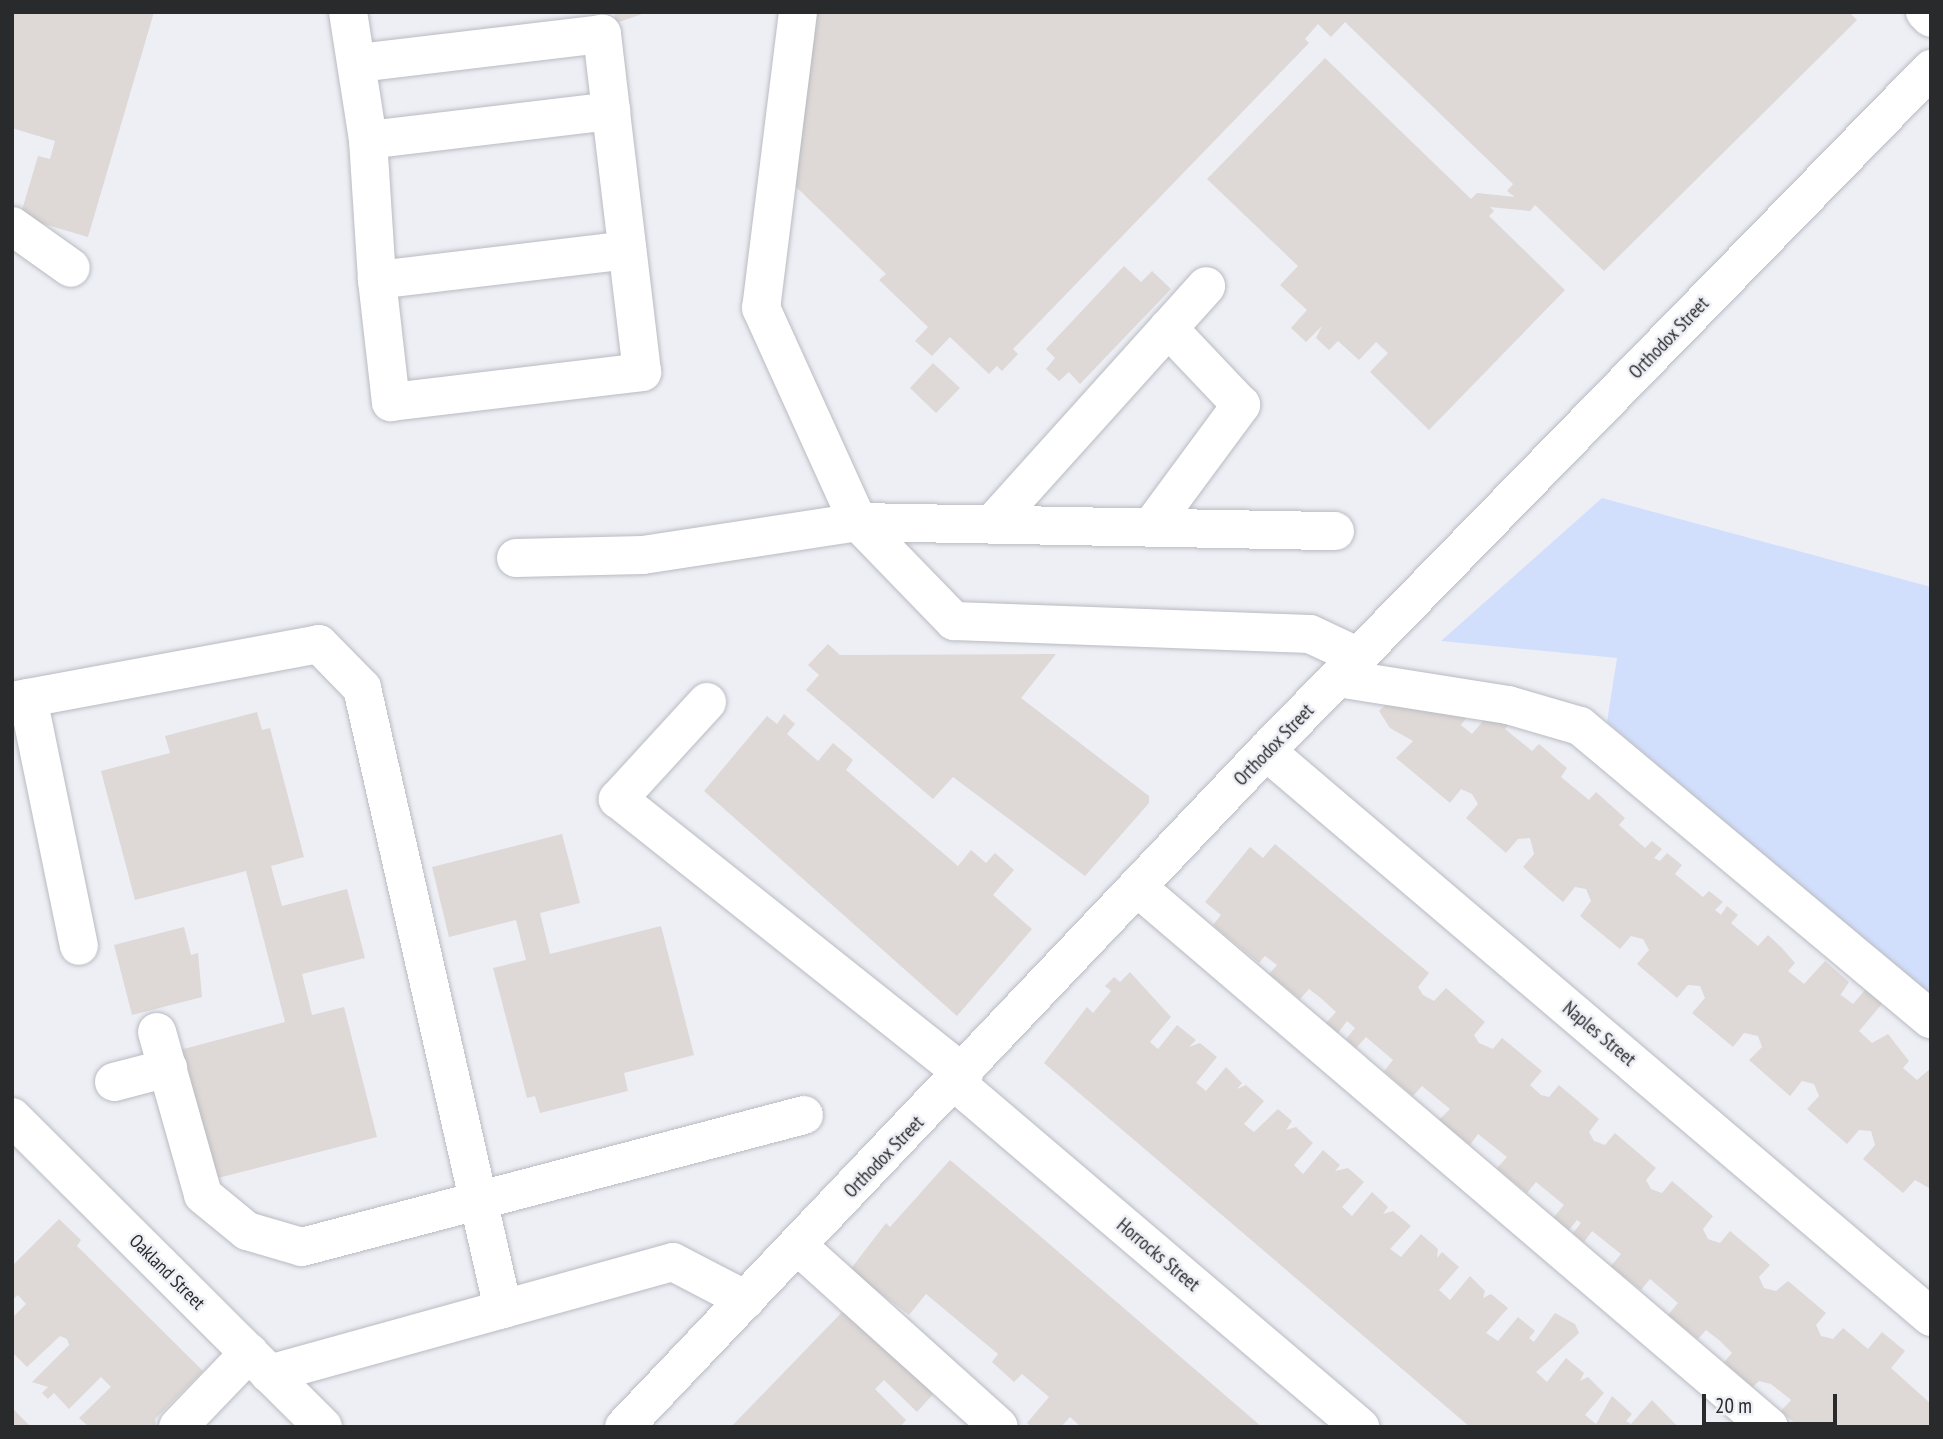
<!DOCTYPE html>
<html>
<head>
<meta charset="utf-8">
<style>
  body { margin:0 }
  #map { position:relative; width:1943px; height:1439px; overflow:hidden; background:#edeff5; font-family:"PT Sans Narrow",sans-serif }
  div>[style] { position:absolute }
  .green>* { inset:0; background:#d2dffc }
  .building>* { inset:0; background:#ded8d6 }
  .roads { filter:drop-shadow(0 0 2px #b9bbc1) drop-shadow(0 0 2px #b9bbc1) }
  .minor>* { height:38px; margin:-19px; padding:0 19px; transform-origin:19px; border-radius:19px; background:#fff }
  span { translate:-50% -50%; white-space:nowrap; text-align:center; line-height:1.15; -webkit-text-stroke:5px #edeff5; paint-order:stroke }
  .street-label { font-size:19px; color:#292a2c }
  .frame { position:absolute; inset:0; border:14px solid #292a2c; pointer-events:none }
  .scale { position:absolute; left:1702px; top:1394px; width:135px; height:32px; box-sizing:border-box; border:4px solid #292a2c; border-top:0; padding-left:9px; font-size:21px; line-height:24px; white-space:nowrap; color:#292a2c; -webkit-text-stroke:5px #edeff5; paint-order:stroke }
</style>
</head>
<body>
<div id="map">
  <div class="green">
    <div style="clip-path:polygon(1602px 498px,1931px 587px,1931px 997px,1607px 722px,1617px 658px,1441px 641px)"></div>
  </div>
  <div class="building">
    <div style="clip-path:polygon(12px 12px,154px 12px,88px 237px,20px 217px,38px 156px,50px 159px,55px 141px,12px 128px)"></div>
    <div style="clip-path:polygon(614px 12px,648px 12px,616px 23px)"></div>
    <div style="clip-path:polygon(813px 12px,1849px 12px,1857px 20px,1604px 271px,1535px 205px,1530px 211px,1490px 207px,1494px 211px,1489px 216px,1565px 290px,1429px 430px,1370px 372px,1388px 353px,1376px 342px,1359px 360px,1338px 341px,1329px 350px,1316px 338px,1322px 326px,1306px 342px,1291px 328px,1307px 310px,1280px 285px,1298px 266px,1207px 179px,1325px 58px,1471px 199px,1477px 193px,1515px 197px,1507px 191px,1513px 184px,1345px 22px,1331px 37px,1318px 24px,1305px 39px,1309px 43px,1013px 349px,1018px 354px,1002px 371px,997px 366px,989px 374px,950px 337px,932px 356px,915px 341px,928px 327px,879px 280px,886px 274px,790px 181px)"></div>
    <div style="clip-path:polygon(1124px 266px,1141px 282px,1152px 271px,1171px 289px,1080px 384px,1069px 372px,1059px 381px,1046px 369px,1055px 358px,1046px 349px)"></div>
    <div style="clip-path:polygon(933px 363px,960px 388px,936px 413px,910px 388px)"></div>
    <div style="clip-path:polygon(828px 644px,840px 655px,1056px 654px,1021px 698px,1149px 796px,1149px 803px,1085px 876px,953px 777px,933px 799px,806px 690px,819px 675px,808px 665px)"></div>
    <div style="clip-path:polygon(1398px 692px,1435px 699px,1452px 716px,1459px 708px,1468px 716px,1461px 725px,1472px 734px,1488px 715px,1510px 722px,1505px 729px,1532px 751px,1539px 744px,1567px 768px,1561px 777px,1589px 800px,1596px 792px,1625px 818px,1619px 825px,1645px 848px,1652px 841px,1662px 849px,1654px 858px,1660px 861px,1667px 853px,1682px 865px,1675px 874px,1703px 897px,1709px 891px,1723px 902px,1715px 910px,1721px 915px,1727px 906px,1738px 915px,1731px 923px,1758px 946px,1768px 935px,1782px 948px,1795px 963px,1788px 971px,1804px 984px,1825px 961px,1849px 982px,1838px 999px,1841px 995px,1853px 1004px,1865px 990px,1882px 1004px,1859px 1031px,1872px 1043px,1888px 1034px,1909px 1061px,1903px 1068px,1917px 1080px,1931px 1068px,1931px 1189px,1915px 1180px,1903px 1193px,1863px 1159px,1875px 1145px,1871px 1131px,1859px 1130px,1847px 1144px,1807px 1109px,1819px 1096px,1814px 1084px,1802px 1081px,1790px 1096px,1749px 1060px,1762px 1047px,1758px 1036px,1744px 1033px,1733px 1047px,1692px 1013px,1705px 998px,1700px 986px,1688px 985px,1677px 998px,1637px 964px,1649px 950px,1643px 939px,1631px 936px,1620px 949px,1580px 916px,1591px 901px,1586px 889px,1575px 887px,1563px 902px,1542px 884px,1523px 867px,1534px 854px,1530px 838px,1518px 839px,1506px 853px,1466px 818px,1478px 804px,1472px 794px,1461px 789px,1450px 803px,1396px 758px,1413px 741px,1390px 728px,1379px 711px)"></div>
    <div style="clip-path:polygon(257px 712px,262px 730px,270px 728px,304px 857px,271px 866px,282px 906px,347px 889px,365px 958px,302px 974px,312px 1015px,344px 1007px,377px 1137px,210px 1180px,176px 1051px,285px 1022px,246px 871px,135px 900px,101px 771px,170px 753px,165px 736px)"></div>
    <div style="clip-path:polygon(784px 714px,795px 724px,787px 734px,818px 761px,833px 743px,853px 760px,846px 770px,958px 866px,971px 850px,986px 863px,995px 853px,1014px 870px,993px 895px,1032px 929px,957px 1016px,704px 791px,767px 716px,777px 724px)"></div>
    <div style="clip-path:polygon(562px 834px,580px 903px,540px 913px,550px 954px,661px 926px,694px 1055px,624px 1073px,628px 1091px,540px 1113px,535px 1096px,527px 1098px,493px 968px,526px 960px,516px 920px,449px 937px,432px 867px)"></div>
    <div style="clip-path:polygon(1275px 844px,1429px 973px,1418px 987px,1423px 995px,1434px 1001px,1446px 988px,1485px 1022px,1474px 1035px,1479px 1043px,1493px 1049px,1502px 1038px,1542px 1071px,1530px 1085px,1541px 1095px,1549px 1097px,1559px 1085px,1599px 1119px,1589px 1132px,1594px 1141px,1605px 1145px,1615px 1133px,1656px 1168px,1646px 1180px,1651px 1189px,1662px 1193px,1672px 1181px,1713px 1216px,1703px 1229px,1708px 1239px,1720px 1243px,1730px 1231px,1770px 1265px,1759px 1277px,1764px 1288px,1776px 1291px,1788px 1281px,1826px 1313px,1816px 1325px,1821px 1336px,1833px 1339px,1843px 1328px,1868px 1349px,1882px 1332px,1905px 1351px,1891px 1368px,1931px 1404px,1931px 1427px,1799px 1427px,1781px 1411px,1791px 1400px,1771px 1384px,1759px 1381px,1753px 1387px,1724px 1362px,1732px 1353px,1719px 1340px,1706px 1330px,1698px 1339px,1668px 1315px,1678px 1303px,1650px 1279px,1641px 1290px,1611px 1266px,1621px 1254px,1592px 1231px,1584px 1242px,1573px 1233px,1581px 1223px,1577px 1220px,1569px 1230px,1554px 1217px,1564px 1205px,1536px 1182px,1527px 1193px,1497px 1168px,1507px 1157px,1478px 1134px,1470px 1145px,1439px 1120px,1450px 1109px,1422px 1086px,1413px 1096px,1384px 1071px,1393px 1060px,1366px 1037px,1356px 1048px,1346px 1039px,1355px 1028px,1347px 1021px,1338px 1033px,1326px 1023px,1336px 1012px,1322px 999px,1309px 989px,1300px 999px,1269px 974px,1277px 965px,1265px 956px,1259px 963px,1213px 925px,1221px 915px,1205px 902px,1250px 847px,1263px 858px)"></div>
    <div style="clip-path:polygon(184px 927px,191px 955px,198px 953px,202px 997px,132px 1015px,114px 945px)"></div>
    <div style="clip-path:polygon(1130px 972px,1171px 1017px,1150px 1042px,1158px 1049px,1177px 1025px,1196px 1040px,1189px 1047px,1200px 1043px,1217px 1057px,1196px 1083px,1200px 1086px,1206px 1091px,1226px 1067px,1242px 1083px,1237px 1089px,1246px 1085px,1264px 1101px,1244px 1124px,1254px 1132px,1278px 1109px,1292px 1121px,1286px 1130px,1296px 1127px,1313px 1143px,1294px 1165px,1303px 1174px,1323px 1150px,1340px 1165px,1335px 1171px,1348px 1168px,1364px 1182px,1342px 1207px,1352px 1216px,1372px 1192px,1388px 1207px,1383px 1214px,1393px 1211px,1411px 1226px,1390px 1249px,1401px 1257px,1421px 1234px,1438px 1249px,1437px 1258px,1442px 1252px,1459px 1267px,1439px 1290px,1450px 1300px,1470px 1276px,1485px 1291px,1483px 1298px,1491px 1294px,1508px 1308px,1486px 1333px,1498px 1341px,1518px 1317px,1535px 1331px,1529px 1338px,1534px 1342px,1555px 1313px,1575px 1324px,1579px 1333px,1536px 1372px,1547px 1382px,1566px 1358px,1584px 1373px,1580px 1381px,1588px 1377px,1604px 1393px,1585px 1415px,1596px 1424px,1612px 1396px,1632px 1414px,1626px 1421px,1631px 1424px,1652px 1400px,1678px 1427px,1470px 1427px,1044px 1063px,1087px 1007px,1093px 1013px,1111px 991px,1105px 986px,1114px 977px,1120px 982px)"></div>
    <div style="clip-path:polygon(950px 1160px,1026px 1224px,1262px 1427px,1081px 1427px,1070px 1417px,1061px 1427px,1031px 1427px,1027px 1423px,1049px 1397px,1022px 1374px,1014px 1382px,992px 1362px,998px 1354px,926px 1294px,909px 1315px,850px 1270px,886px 1223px,890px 1227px)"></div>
    <div style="clip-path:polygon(59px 1219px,81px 1240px,77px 1246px,203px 1371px,155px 1419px,156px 1427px,89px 1427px,79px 1418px,111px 1387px,101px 1377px,69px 1409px,54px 1393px,48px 1399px,42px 1393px,48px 1387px,32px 1382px,69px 1345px,67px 1339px,60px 1336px,27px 1367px,12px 1352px,12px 1318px,26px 1304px,18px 1295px,12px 1300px,12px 1266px)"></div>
    <div style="clip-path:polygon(846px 1308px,935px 1392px,917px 1412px,884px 1380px,875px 1389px,906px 1420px,900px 1427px,731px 1427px)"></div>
    <div style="clip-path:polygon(12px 1408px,31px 1427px,12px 1427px)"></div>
  </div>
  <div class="roads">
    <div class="minor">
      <div style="left:348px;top:12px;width:130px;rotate:81.1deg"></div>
      <div style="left:368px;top:140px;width:245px;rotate:-6.8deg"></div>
      <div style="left:611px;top:111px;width:78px;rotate:-96.7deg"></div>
      <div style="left:602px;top:34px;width:244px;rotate:173.2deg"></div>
      <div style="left:798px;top:12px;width:298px;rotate:97.1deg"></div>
      <div style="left:761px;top:308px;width:235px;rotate:65.6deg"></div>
      <div style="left:858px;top:522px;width:138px;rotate:45.9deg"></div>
      <div style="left:954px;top:621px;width:356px;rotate:2.1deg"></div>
      <div style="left:1310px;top:634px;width:54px;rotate:25.1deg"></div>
      <div style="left:1925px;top:12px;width:8px;rotate:45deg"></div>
      <div style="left:368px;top:140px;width:140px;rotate:86.3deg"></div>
      <div style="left:377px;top:280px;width:252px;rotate:-6.8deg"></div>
      <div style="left:12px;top:226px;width:72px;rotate:35.4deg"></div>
      <div style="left:377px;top:280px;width:123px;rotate:83.5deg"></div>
      <div style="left:391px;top:402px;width:253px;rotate:-6.8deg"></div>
      <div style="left:642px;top:372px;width:263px;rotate:-96.8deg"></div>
      <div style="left:992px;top:524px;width:320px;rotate:-48deg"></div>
      <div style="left:1151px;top:527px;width:152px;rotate:-53.6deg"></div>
      <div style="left:1241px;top:405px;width:106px;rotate:-133.5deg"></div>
      <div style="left:516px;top:558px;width:127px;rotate:-1.4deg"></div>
      <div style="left:643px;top:555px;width:218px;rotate:-8.7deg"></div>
      <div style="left:858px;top:522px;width:477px;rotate:1.1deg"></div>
      <div style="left:1338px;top:678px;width:172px;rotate:9deg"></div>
      <div style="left:1508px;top:705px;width:75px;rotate:16.3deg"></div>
      <div style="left:1580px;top:726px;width:457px;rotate:39.9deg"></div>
      <div style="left:28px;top:698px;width:253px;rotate:78.4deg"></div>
      <div style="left:12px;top:701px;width:312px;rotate:-10.5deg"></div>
      <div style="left:319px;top:644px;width:62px;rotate:45.7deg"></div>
      <div style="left:362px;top:688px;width:637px;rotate:77.21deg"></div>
      <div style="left:707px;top:702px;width:132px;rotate:132.5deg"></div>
      <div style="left:618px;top:799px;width:442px;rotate:38.5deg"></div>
      <div style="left:1266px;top:751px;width:873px;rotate:40.4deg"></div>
      <div style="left:1138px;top:888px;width:830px;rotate:40.5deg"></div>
      <div style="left:157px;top:1032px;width:169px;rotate:74.2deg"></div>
      <div style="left:203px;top:1195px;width:57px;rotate:39.3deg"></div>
      <div style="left:247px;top:1231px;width:57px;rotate:16.2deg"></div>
      <div style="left:302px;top:1247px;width:519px;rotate:-14.73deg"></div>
      <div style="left:114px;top:1082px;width:56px;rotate:-14.5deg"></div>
      <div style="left:956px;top:1083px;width:531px;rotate:40.41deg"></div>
      <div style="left:12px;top:1117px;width:439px;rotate:44.9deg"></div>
      <div style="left:798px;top:1246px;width:270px;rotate:42deg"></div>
      <div style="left:269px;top:1374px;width:419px;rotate:-15.5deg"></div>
      <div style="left:673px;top:1262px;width:82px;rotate:27.5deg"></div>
      <div style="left:178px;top:1427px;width:103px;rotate:-46.2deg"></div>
      <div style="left:624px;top:1427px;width:932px;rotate:-46.48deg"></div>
      <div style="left:1266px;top:751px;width:953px;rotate:-45.72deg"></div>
    </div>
  </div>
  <div class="street-label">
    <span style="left:1669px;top:338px;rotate:-46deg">Orthodox Street</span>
    <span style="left:1274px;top:745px;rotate:-46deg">Orthodox Street</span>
    <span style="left:1599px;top:1034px;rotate:40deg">Naples Street</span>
    <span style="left:884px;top:1157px;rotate:-46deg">Orthodox Street</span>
    <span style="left:1158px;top:1255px;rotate:40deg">Horrocks Street</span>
    <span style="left:167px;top:1272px;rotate:45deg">Oakland Street</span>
  </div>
  <div class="frame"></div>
  <div class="scale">20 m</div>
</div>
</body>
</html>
